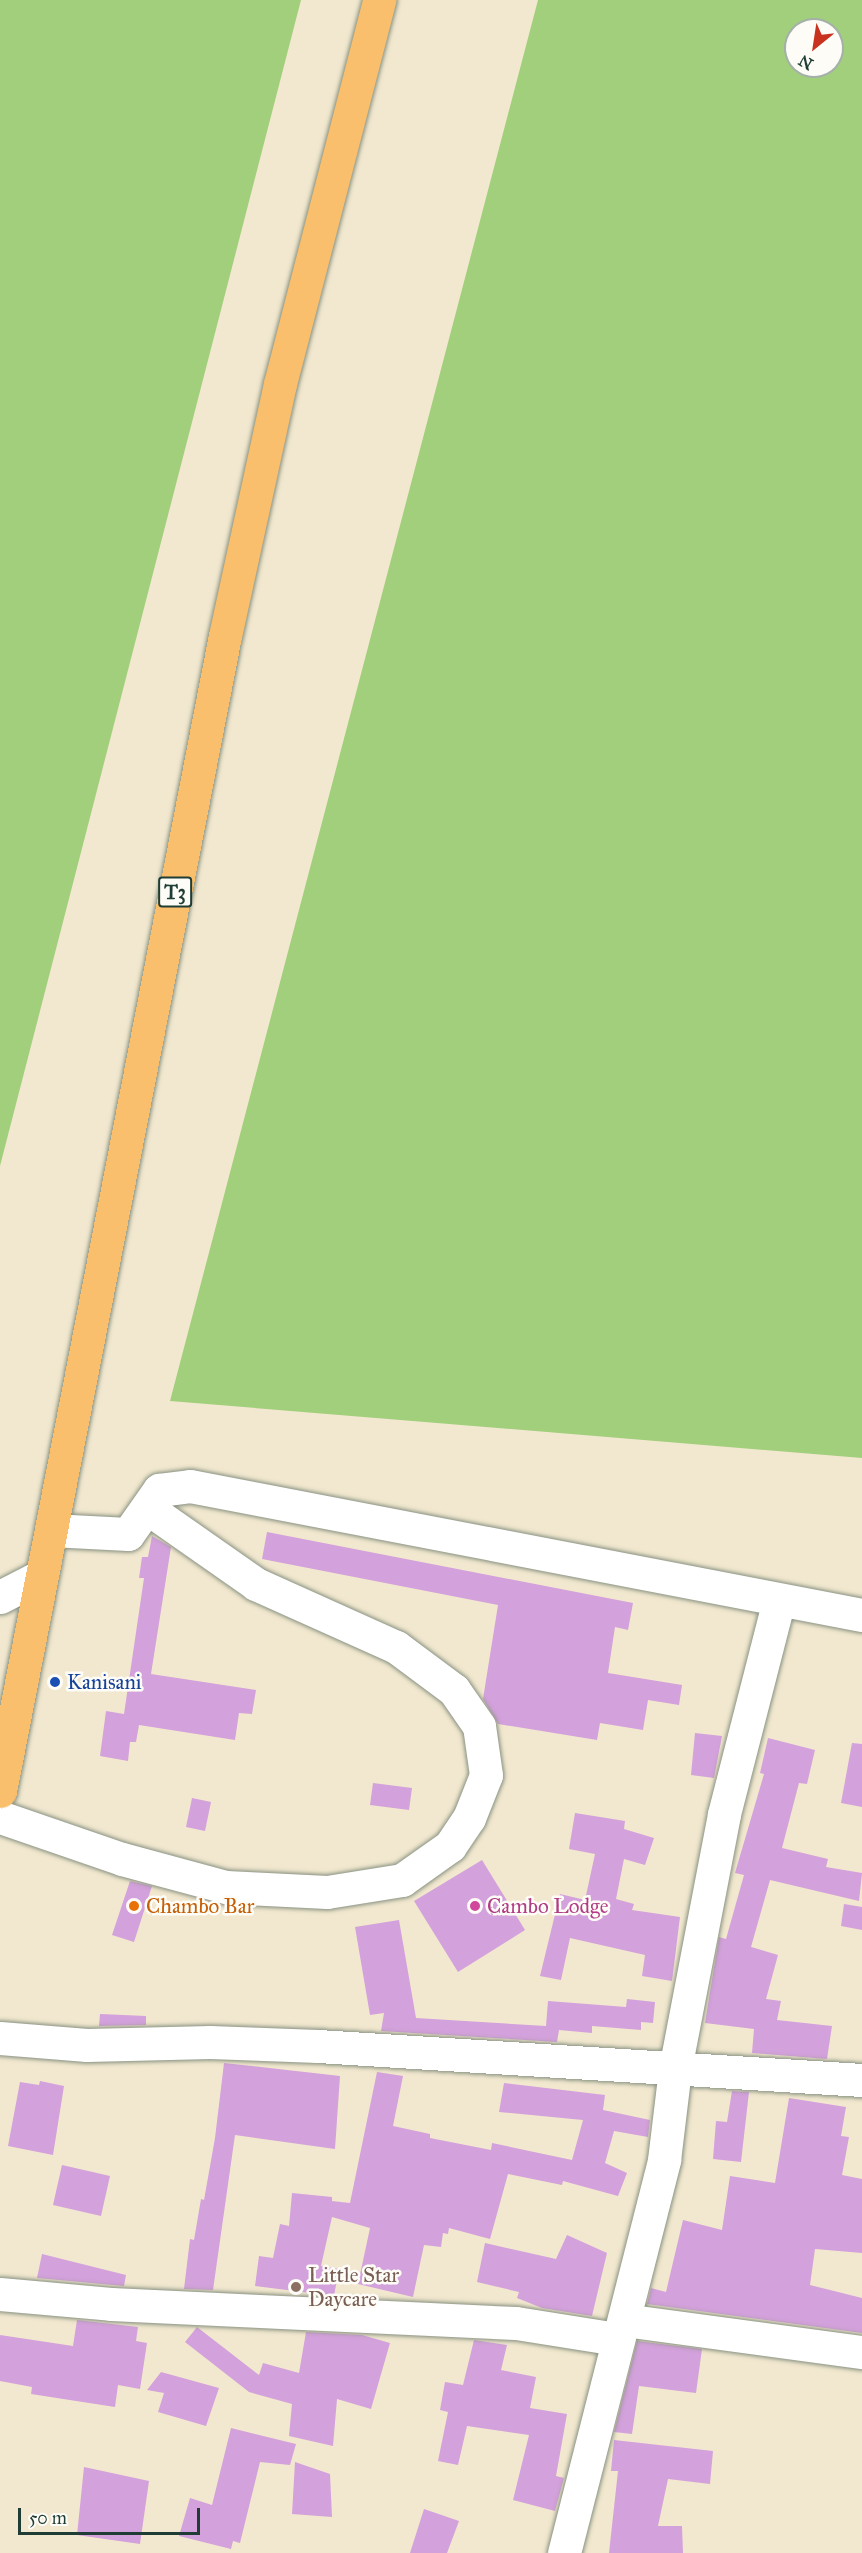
<!DOCTYPE html>
<html>
<head>
<meta charset="utf-8">
<style>
  body { margin:0 }
  #map { position:relative; width:862px; height:2553px; overflow:hidden; background:#f2e8cf; font-family:"IM FELL Great Primer",serif }
  div>[style] { position:absolute }
  .green>* { inset:0; background:#a1cf7c }
  .building>* { inset:0; background:#d3a1db }
  .roads { filter:drop-shadow(0 0 2px #889282) drop-shadow(0 0 2px #889282) }
  .minor>* { height:33px; margin:-16.5px; padding:0 16.5px; transform-origin:16.5px; border-radius:16.5px; background:#fff }
  .highway>* { height:33px; margin:-16.5px; padding:0 16.5px; transform-origin:16.5px; border-radius:16.5px; background:#f9bf6d }
  .dots>* { width:16px; height:16px; translate:-50% -50%; box-sizing:border-box; border:3px solid #fdfcf7; border-radius:50% }
  span { translate:-50% -50%; white-space:nowrap; text-align:center; line-height:1.15; -webkit-text-stroke:5px #fdfcf7; paint-order:stroke }
  .shield-label span { padding:2px 4px; background:#fdfcf7; border:2px solid; border-radius:4px; -webkit-text-stroke-width:0 }
  .shield-label { font-size:20px; color:#1f3d34; font-weight:700 }
  .transit-label { font-size:21px; color:#164399 }
  .left { translate:0 -50%; text-align:left }
  .food-label { font-size:21px; color:#c56008 }
  .hotel-label { font-size:21px; color:#b23c85 }
  .education-label { font-size:21px; color:#785e54 }
  .north { position:absolute; left:784px; top:18px; width:60px; height:60px; box-sizing:border-box; background:#fdfcf7; border:2px solid #a4b0a9; border-radius:50%; rotate:210deg; font-size:16px; font-weight:700; line-height:24px; text-align:center; color:#1f3d34 }
  .north::after { content:''; display:block; margin:auto; width:21px; height:27px; background:#c8321e; clip-path:polygon(50% 0,100% 100%,50% 72%,0 100%) }
  .scale { position:absolute; left:18px; top:2508px; width:182px; height:27px; box-sizing:border-box; border:3px solid #1f3d34; border-top:0; padding-left:8px; font-size:18px; line-height:21px; white-space:nowrap; color:#1f3d34; -webkit-text-stroke:4px #fdfcf7; paint-order:stroke }
</style>
</head>
<body>
<div id="map">
  <div class="green">
    <div style="clip-path:polygon(0 0,301px 0,0 1166px)"></div>
    <div style="clip-path:polygon(evenodd,538px 0,862px 0,862px 1458px,170px 1401px,538px 0,796px 30px,832px 30px,832px 66px,796px 66px,796px 30px)"></div>
  </div>
  <div class="building">
    <div style="clip-path:polygon(267px 1532px,633px 1603px,628px 1630px,615px 1627px,608px 1673px,682px 1685px,679px 1705px,648px 1700px,643px 1730px,600px 1723px,597px 1740px,498px 1724px,483px 1699px,498px 1605px,262px 1559px)"></div>
    <div style="clip-path:polygon(152px 1536px,171px 1547px,151px 1674px,256px 1690px,252px 1714px,239px 1713px,235px 1740px,139px 1725px,136px 1742px,130px 1742px,128px 1761px,100px 1756px,106px 1711px,124px 1714px,144px 1578px,139px 1578px,142px 1557px,148px 1557px)"></div>
    <div style="clip-path:polygon(695px 1733px,722px 1736px,714px 1778px,691px 1775px)"></div>
    <div style="clip-path:polygon(768px 1738px,815px 1750px,807px 1784px,799px 1783px,782px 1848px,828px 1859px,826px 1867px,862px 1873px,859px 1901px,770px 1880px,751px 1947px,778px 1955px,766px 1999px,781px 2001px,777px 2020px,832px 2026px,827px 2059px,752px 2053px,754px 2029px,705px 2023px,719px 1937px,726px 1939px,744px 1875px,735px 1873px,764px 1774px,760px 1773px)"></div>
    <div style="clip-path:polygon(852px 1743px,862px 1744px,862px 1807px,841px 1803px)"></div>
    <div style="clip-path:polygon(373px 1783px,412px 1788px,409px 1810px,370px 1805px)"></div>
    <div style="clip-path:polygon(192px 1798px,211px 1802px,205px 1831px,186px 1827px)"></div>
    <div style="clip-path:polygon(575px 1813px,625px 1821px,624px 1829px,654px 1838px,645px 1865px,624px 1859px,616px 1899px,634px 1904px,632px 1910px,680px 1917px,672px 1981px,642px 1976px,645px 1955px,570px 1938px,561px 1980px,540px 1976px,560px 1894px,585px 1900px,595px 1854px,569px 1849px)"></div>
    <div style="clip-path:polygon(482px 1860px,525px 1930px,458px 1972px,414px 1901px)"></div>
    <div style="clip-path:polygon(130px 1881px,152px 1886px,134px 1942px,112px 1935px)"></div>
    <div style="clip-path:polygon(844px 1904px,862px 1907px,862px 1930px,841px 1926px)"></div>
    <div style="clip-path:polygon(399px 1920px,416px 2018px,546px 2026px,548px 2001px,626px 2007px,627px 1999px,655px 2002px,653px 2023px,641px 2022px,641px 2030px,592px 2026px,592px 2033px,559px 2030px,557px 2042px,381px 2031px,384px 2013px,370px 2015px,355px 1927px)"></div>
    <div style="clip-path:polygon(100px 2014px,146px 2016px,146px 2025px,99px 2026px)"></div>
    <div style="clip-path:polygon(224px 2063px,340px 2076px,335px 2149px,235px 2135px,213px 2290px,184px 2289px,190px 2239px,194px 2240px,201px 2199px,204px 2200px,215px 2138px)"></div>
    <div style="clip-path:polygon(377px 2072px,403px 2076px,393px 2126px,430px 2134px,430px 2138px,491px 2150px,492px 2143px,572px 2160px,583px 2120px,499px 2112px,504px 2083px,605px 2095px,603px 2110px,650px 2120px,648px 2137px,614px 2131px,605px 2163px,627px 2173px,618px 2196px,563px 2181px,562px 2185px,508px 2174px,490px 2239px,449px 2228px,448px 2234px,443px 2233px,441px 2247px,424px 2245px,413px 2297px,358px 2284px,370px 2228px,332px 2217px,321px 2266px,339px 2269px,334px 2296px,255px 2286px,259px 2256px,273px 2258px,280px 2224px,289px 2226px,292px 2193px,332px 2197px,332px 2201px,350px 2203px)"></div>
    <div style="clip-path:polygon(40px 2081px,64px 2086px,53px 2155px,8px 2146px,20px 2082px,39px 2085px)"></div>
    <div style="clip-path:polygon(732px 2091px,749px 2092px,741px 2162px,713px 2159px,716px 2121px,727px 2122px)"></div>
    <div style="clip-path:polygon(789px 2098px,846px 2107px,841px 2136px,849px 2137px,842px 2175px,862px 2179px,862px 2253px,815px 2249px,810px 2285px,862px 2298px,862px 2333px,647px 2304px,651px 2288px,666px 2292px,683px 2220px,722px 2230px,730px 2176px,775px 2183px)"></div>
    <div style="clip-path:polygon(62px 2165px,110px 2176px,101px 2216px,53px 2205px)"></div>
    <div style="clip-path:polygon(567px 2235px,607px 2253px,592px 2316px,542px 2308px,517px 2298px,519px 2292px,477px 2282px,485px 2243px,556px 2259px)"></div>
    <div style="clip-path:polygon(42px 2254px,126px 2275px,124px 2286px,37px 2278px)"></div>
    <div style="clip-path:polygon(77px 2320px,138px 2327px,136px 2341px,147px 2343px,140px 2389px,118px 2385px,115px 2407px,31px 2394px,32px 2387px,0 2381px,0 2335px,73px 2346px)"></div>
    <div style="clip-path:polygon(197px 2327px,259px 2375px,263px 2363px,299px 2373px,306px 2332px,362px 2335px,390px 2343px,371px 2409px,337px 2399px,333px 2446px,289px 2436px,292px 2404px,249px 2392px,185px 2342px)"></div>
    <div style="clip-path:polygon(474px 2340px,507px 2345px,501px 2370px,536px 2377px,530px 2408px,567px 2414px,556px 2476px,564px 2478px,555px 2511px,513px 2500px,529px 2435px,467px 2426px,458px 2465px,438px 2461px,448px 2412px,440px 2410px,445px 2382px,463px 2385px)"></div>
    <div style="clip-path:polygon(637px 2341px,702px 2349px,696px 2393px,639px 2386px,632px 2434px,614px 2432px)"></div>
    <div style="clip-path:polygon(161px 2372px,219px 2388px,206px 2426px,158px 2412px,164px 2393px,147px 2390px)"></div>
    <div style="clip-path:polygon(231px 2428px,296px 2444px,290px 2465px,260px 2462px,240px 2543px,233px 2541px,231px 2549px,179px 2536px,190px 2498px,212px 2505px)"></div>
    <div style="clip-path:polygon(614px 2440px,713px 2451px,710px 2484px,668px 2479px,658px 2526px,682px 2526px,683px 2553px,609px 2553px,618px 2471px,611px 2471px)"></div>
    <div style="clip-path:polygon(295px 2462px,330px 2474px,332px 2517px,292px 2514px)"></div>
    <div style="clip-path:polygon(84px 2467px,149px 2481px,140px 2544px,77px 2535px)"></div>
    <div style="clip-path:polygon(424px 2509px,459px 2521px,447px 2553px,410px 2553px)"></div>
  </div>
  <div class="roads">
    <div class="minor">
      <div style="left:51px;top:1530px;width:77px;rotate:3deg"></div>
      <div style="left:128px;top:1534px;width:54px;rotate:-54.8deg"></div>
      <div style="left:159px;top:1490px;width:31px;rotate:-7deg"></div>
      <div style="left:190px;top:1486px;width:684px;rotate:10.87deg"></div>
      <div style="left:0;top:1597px;width:46px;rotate:-27.1deg"></div>
      <div style="left:0;top:1817px;width:129px;rotate:19deg"></div>
      <div style="left:122px;top:1859px;width:108px;rotate:15.1deg"></div>
      <div style="left:226px;top:1887px;width:101px;rotate:2.8deg"></div>
      <div style="left:327px;top:1892px;width:76px;rotate:-9.1deg"></div>
      <div style="left:402px;top:1880px;width:59px;rotate:-35.3deg"></div>
      <div style="left:450px;top:1846px;width:34px;rotate:-56deg"></div>
      <div style="left:469px;top:1818px;width:46px;rotate:-68.4deg"></div>
      <div style="left:486px;top:1775px;width:49px;rotate:-98.1deg"></div>
      <div style="left:479px;top:1726px;width:44px;rotate:-124.8deg"></div>
      <div style="left:454px;top:1690px;width:72px;rotate:-143.4deg"></div>
      <div style="left:396px;top:1647px;width:154px;rotate:-155.8deg"></div>
      <div style="left:256px;top:1584px;width:131px;rotate:-145deg"></div>
      <div style="left:0;top:2038px;width:87px;rotate:4.6deg"></div>
      <div style="left:87px;top:2045px;width:123px;rotate:-1.4deg"></div>
      <div style="left:210px;top:2042px;width:108px;rotate:2.1deg"></div>
      <div style="left:318px;top:2046px;width:545px;rotate:3.58deg"></div>
      <div style="left:0;top:2294px;width:111px;rotate:5.1deg"></div>
      <div style="left:111px;top:2304px;width:405px;rotate:2.7deg"></div>
      <div style="left:516px;top:2323px;width:102px;rotate:9deg"></div>
      <div style="left:624px;top:2320px;width:240px;rotate:7.7deg"></div>
      <div style="left:564px;top:2553px;width:406px;rotate:-75.7deg"></div>
      <div style="left:664px;top:2160px;width:92px;rotate:-83.1deg"></div>
      <div style="left:675px;top:2069px;width:260px;rotate:-79.1deg"></div>
      <div style="left:724px;top:1814px;width:221px;rotate:-75.6deg"></div>
    </div>
    <div class="highway">
      <div style="left:0;top:1791px;width:1177px;rotate:-78.98deg"></div>
      <div style="left:225px;top:636px;width:258px;rotate:-77.7deg"></div>
      <div style="left:280px;top:384px;width:397px;rotate:-75.5deg"></div>
    </div>
  </div>
  <div class="dots">
    <div style="left:55px;top:1682px;background:#1a4fb4"></div>
    <div style="left:134px;top:1906px;background:#e8710a"></div>
    <div style="left:475px;top:1906px;background:#d1479c"></div>
    <div style="left:296px;top:2287px;background:#8d6e63"></div>
  </div>
  <div class="shield-label">
    <span style="left:175px;top:892px">T3</span>
  </div>
  <div class="transit-label">
    <span class="left" style="left:67px;top:1682px">Kanisani</span>
  </div>
  <div class="food-label">
    <span class="left" style="left:146px;top:1906px">Chambo Bar</span>
  </div>
  <div class="hotel-label">
    <span class="left" style="left:487px;top:1906px">Cambo Lodge</span>
  </div>
  <div class="education-label">
    <span class="left" style="left:308px;top:2287px">Little Star<br>Daycare</span>
  </div>
  <div class="north">N</div>
  <div class="scale">50 m</div>
</div>
</body>
</html>
